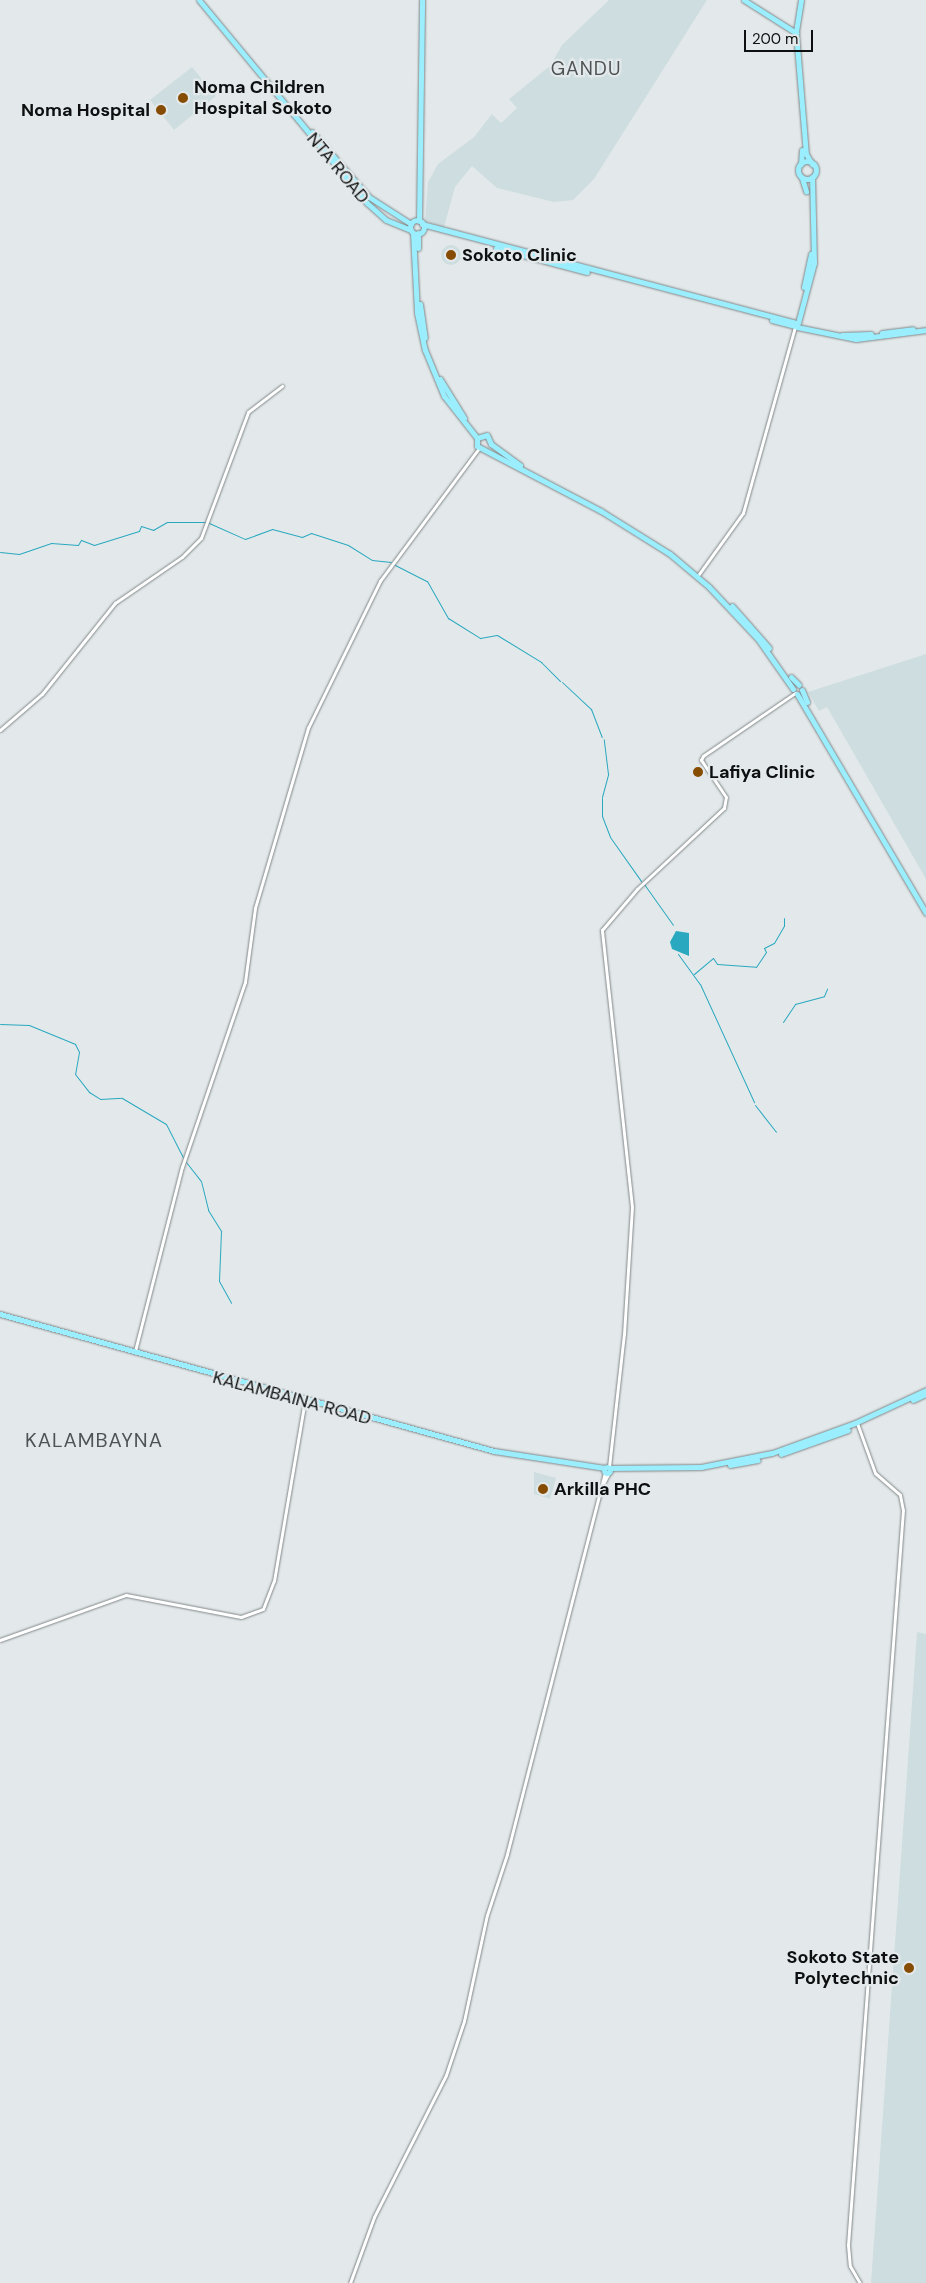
<!DOCTYPE html>
<html>
<head>
<meta charset="utf-8">
<style>
  body { margin:0 }
  #map { position:relative; width:926px; height:2283px; overflow:hidden; background:#e3e9eb; font-family:"DM Sans",sans-serif }
  div>[style] { position:absolute }
  .built>* { inset:0; background:#cedde0 }
  .round { border-radius:50% }
  .water>* { inset:0; background:#2aa8bf }
  .stream>* { height:1px; margin:-0.5px; padding:0 0.5px; transform-origin:0.5px; border-radius:0.5px; background:#2aa8bf }
  .roads { filter:drop-shadow(0 0 1px #828889) drop-shadow(0 0 1px #828889) }
  .minor>* { height:3px; margin:-1.5px; padding:0 1.5px; transform-origin:1.5px; border-radius:1.5px; background:#fff }
  .major>* { height:5px; margin:-2.5px; padding:0 2.5px; transform-origin:2.5px; border-radius:2.5px; background:#9aeefe }
  .major>.ring { margin:-2.5px; padding:0; box-sizing:content-box; background:none; border:5px solid #9aeefe; border-radius:50% }
  .dots>* { width:14px; height:14px; translate:-50% -50%; box-sizing:border-box; border:2px solid #e3e9eb; border-radius:50% }
  span { translate:-50% -50%; white-space:nowrap; text-align:center; line-height:1.15; -webkit-text-stroke:4.5px #e3e9eb; paint-order:stroke }
  .poi-label { font-size:18px; color:#0d0f10; font-weight:700 }
  .left { translate:0 -50%; text-align:left }
  .right { translate:-100% -50%; text-align:right }
  .street-label { font-size:18px; color:#0d0f10 }
  .neighbourhood-label { font-size:19px; color:#4e5354; letter-spacing:1px }
  .quarter-label { font-size:20px; color:#4e5354; letter-spacing:1px }
  .scale { position:absolute; left:744px; top:30px; width:69px; height:22px; box-sizing:border-box; border:2px solid #0d0f10; border-top:0; padding-left:6px; font-size:15px; line-height:18px; white-space:nowrap; color:#0d0f10; -webkit-text-stroke:4px #e3e9eb; paint-order:stroke }
</style>
</head>
<body>
<div id="map">
  <div class="built">
    <div style="clip-path:polygon(609px 0,707px 0,594px 179px,573px 200px,554px 202px,497px 188px,472px 166px,455px 187px,444px 227px,425px 221px,428px 182px,438px 164px,474px 137px,492px 114px,501px 123px,517px 108px,509px 99px,550px 66px,562px 45px)"></div>
    <div style="clip-path:polygon(192px 67px,216px 96px,174px 130px,150px 100px)"></div>
    <div class="round" style="left:441px;top:245px;width:20px;height:20px"></div>
    <div style="clip-path:polygon(926px 654px,926px 879px,827px 707px,819px 711px,808px 692px)"></div>
    <div style="clip-path:polygon(534px 1472px,556px 1478px,550px 1499px,534px 1494px)"></div>
    <div style="clip-path:polygon(917px 1632px,926px 1634px,926px 2283px,871px 2283px)"></div>
  </div>
  <div class="water">
    <div style="clip-path:polygon(676px 931px,689px 933px,689px 956px,672px 949px,670px 942px)"></div>
  </div>
  <div class="stream">
    <div style="left:209px;top:523px;width:39px;rotate:24deg"></div>
    <div style="left:245px;top:539px;width:29px;rotate:-20deg"></div>
    <div style="left:272px;top:529px;width:31px;rotate:15deg"></div>
    <div style="left:302px;top:537px;width:10px;rotate:-24deg"></div>
    <div style="left:311px;top:533px;width:39px;rotate:18deg"></div>
    <div style="left:348px;top:545px;width:28px;rotate:32deg"></div>
    <div style="left:372px;top:560px;width:19px;rotate:6deg"></div>
    <div style="left:0;top:552px;width:19px;rotate:6deg"></div>
    <div style="left:19px;top:554px;width:34px;rotate:-19deg"></div>
    <div style="left:51px;top:543px;width:27px;rotate:4deg"></div>
    <div style="left:78px;top:545px;width:6px;rotate:-59deg"></div>
    <div style="left:81px;top:540px;width:14px;rotate:21deg"></div>
    <div style="left:94px;top:545px;width:47px;rotate:-17.3deg"></div>
    <div style="left:139px;top:531px;width:5px;rotate:-68deg"></div>
    <div style="left:141px;top:526px;width:13px;rotate:18deg"></div>
    <div style="left:153px;top:530px;width:16px;rotate:-30deg"></div>
    <div style="left:167px;top:522px;width:38px"></div>
    <div style="left:393px;top:564px;width:38px;rotate:27deg"></div>
    <div style="left:427px;top:581px;width:43px;rotate:60.4deg"></div>
    <div style="left:448px;top:618px;width:38px;rotate:32deg"></div>
    <div style="left:480px;top:638px;width:17px;rotate:-10deg"></div>
    <div style="left:497px;top:635px;width:52px;rotate:31.5deg"></div>
    <div style="left:541px;top:662px;width:27px;rotate:45deg"></div>
    <div style="left:562px;top:682px;width:40px;rotate:43deg"></div>
    <div style="left:591px;top:709px;width:30px;rotate:69deg"></div>
    <div style="left:602px;top:797px;width:24px;rotate:-75deg"></div>
    <div style="left:608px;top:774px;width:35px;rotate:-97deg"></div>
    <div style="left:602px;top:798px;width:18px;rotate:90deg"></div>
    <div style="left:602px;top:816px;width:22px;rotate:69deg"></div>
    <div style="left:610px;top:837px;width:54px;rotate:54.8deg"></div>
    <div style="left:644px;top:884px;width:50px;rotate:54.7deg"></div>
    <div style="left:678px;top:954px;width:37px;rotate:54deg"></div>
    <div style="left:700px;top:984px;width:130px;rotate:65.4deg"></div>
    <div style="left:694px;top:974px;width:25px;rotate:-40deg"></div>
    <div style="left:713px;top:958px;width:7px;rotate:56deg"></div>
    <div style="left:717px;top:964px;width:39px;rotate:4deg"></div>
    <div style="left:756px;top:967px;width:18px;rotate:-56deg"></div>
    <div style="left:766px;top:952px;width:4px;rotate:-117deg"></div>
    <div style="left:764px;top:948px;width:11px;rotate:-27deg"></div>
    <div style="left:774px;top:943px;width:20px;rotate:-60deg"></div>
    <div style="left:784px;top:926px;width:8px;rotate:-90deg"></div>
    <div style="left:783px;top:1022px;width:22px;rotate:-56deg"></div>
    <div style="left:795px;top:1004px;width:30px;rotate:-15deg"></div>
    <div style="left:824px;top:996px;width:8px;rotate:-67deg"></div>
    <div style="left:0;top:1024px;width:29px;rotate:2deg"></div>
    <div style="left:29px;top:1025px;width:50px;rotate:22.4deg"></div>
    <div style="left:75px;top:1044px;width:9px;rotate:63deg"></div>
    <div style="left:79px;top:1052px;width:22px;rotate:100deg"></div>
    <div style="left:75px;top:1074px;width:23px;rotate:52deg"></div>
    <div style="left:89px;top:1092px;width:13px;rotate:32deg"></div>
    <div style="left:100px;top:1099px;width:22px;rotate:-3deg"></div>
    <div style="left:122px;top:1098px;width:51px;rotate:30.6deg"></div>
    <div style="left:166px;top:1124px;width:37px;rotate:63deg"></div>
    <div style="left:755px;top:1105px;width:34px;rotate:52deg"></div>
    <div style="left:186px;top:1162px;width:24px;rotate:52deg"></div>
    <div style="left:201px;top:1181px;width:30px;rotate:76deg"></div>
    <div style="left:208px;top:1210px;width:25px;rotate:58deg"></div>
    <div style="left:221px;top:1231px;width:50px;rotate:92.3deg"></div>
    <div style="left:219px;top:1281px;width:25px;rotate:61deg"></div>
  </div>
  <div class="roads">
    <div class="minor">
      <div style="left:699px;top:574px;width:75px;rotate:-54.2deg"></div>
      <div style="left:743px;top:513px;width:193px;rotate:-74.4deg"></div>
      <div style="left:0;top:730px;width:55px;rotate:-40.6deg"></div>
      <div style="left:42px;top:694px;width:117px;rotate:-51.3deg"></div>
      <div style="left:115px;top:603px;width:81px;rotate:-34.5deg"></div>
      <div style="left:182px;top:557px;width:27px;rotate:-45deg"></div>
      <div style="left:201px;top:538px;width:134px;rotate:-69.5deg"></div>
      <div style="left:248px;top:412px;width:43px;rotate:-37.4deg"></div>
      <div style="left:135px;top:1351px;width:190px;rotate:-75.7deg"></div>
      <div style="left:182px;top:1167px;width:195px;rotate:-71.2deg"></div>
      <div style="left:245px;top:982px;width:75px;rotate:-82.3deg"></div>
      <div style="left:255px;top:908px;width:188px;rotate:-73.6deg"></div>
      <div style="left:308px;top:728px;width:164px;rotate:-63.9deg"></div>
      <div style="left:380px;top:581px;width:166px;rotate:-53.3deg"></div>
      <div style="left:857px;top:1423px;width:53px;rotate:70.2deg"></div>
      <div style="left:875px;top:1473px;width:33px;rotate:41deg"></div>
      <div style="left:900px;top:1495px;width:15px;rotate:79deg"></div>
      <div style="left:903px;top:1510px;width:737px;rotate:94.28deg"></div>
      <div style="left:848px;top:2245px;width:21px;rotate:85deg"></div>
      <div style="left:850px;top:2266px;width:20px;rotate:60deg"></div>
      <div style="left:609px;top:1467px;width:134px;rotate:-83.6deg"></div>
      <div style="left:624px;top:1334px;width:127px;rotate:-86.4deg"></div>
      <div style="left:632px;top:1207px;width:279px;rotate:-96.2deg"></div>
      <div style="left:602px;top:930px;width:54px;rotate:-49.5deg"></div>
      <div style="left:637px;top:889px;width:119px;rotate:-43deg"></div>
      <div style="left:724px;top:808px;width:11px;rotate:-80deg"></div>
      <div style="left:726px;top:797px;width:45px;rotate:-124deg"></div>
      <div style="left:701px;top:760px;width:4px;rotate:-63deg"></div>
      <div style="left:703px;top:756px;width:112px;rotate:-34.4deg"></div>
      <div style="left:604px;top:1482px;width:11px;rotate:-63deg"></div>
      <div style="left:0;top:1640px;width:134px;rotate:-19.7deg"></div>
      <div style="left:126px;top:1595px;width:117px;rotate:10.8deg"></div>
      <div style="left:241px;top:1617px;width:23px;rotate:-20deg"></div>
      <div style="left:263px;top:1609px;width:30px;rotate:-69deg"></div>
      <div style="left:274px;top:1581px;width:185px;rotate:-80.3deg"></div>
      <div style="left:350px;top:2283px;width:70px;rotate:-70deg"></div>
      <div style="left:374px;top:2217px;width:159px;rotate:-63.1deg"></div>
      <div style="left:446px;top:2075px;width:57px;rotate:-71.6deg"></div>
      <div style="left:464px;top:2021px;width:108px;rotate:-77.8deg"></div>
      <div style="left:487px;top:1915px;width:64px;rotate:-71.8deg"></div>
      <div style="left:507px;top:1854px;width:394px;rotate:-75.6deg"></div>
    </div>
    <div class="major">
      <div style="left:199px;top:0;width:264px;rotate:50.4deg"></div>
      <div style="left:367px;top:203px;width:25px;rotate:42deg"></div>
      <div style="left:386px;top:220px;width:27px;rotate:22deg"></div>
      <div style="left:744px;top:0;width:62px;rotate:32.4deg"></div>
      <div style="left:801px;top:0;width:33px;rotate:99deg"></div>
      <div style="left:796px;top:33px;width:121px;rotate:85.3deg"></div>
      <div style="left:806px;top:154px;width:12px;rotate:59deg"></div>
      <div style="left:312px;top:132px;width:86px;rotate:48.8deg"></div>
      <div style="left:369px;top:197px;width:50px;rotate:32.7deg"></div>
      <div class="ring" style="left:798px;top:161px;width:13px;height:13px"></div>
      <div style="left:801px;top:164px;width:14px;rotate:-86deg"></div>
      <div style="left:802px;top:178px;width:14px;rotate:73deg"></div>
      <div class="ring" style="left:410px;top:220px;width:9px;height:9px"></div>
      <div style="left:419px;top:221px;width:221px;rotate:-89.2deg"></div>
      <div style="left:422px;top:224px;width:385px;rotate:14.8deg"></div>
      <div style="left:413px;top:233px;width:80px;rotate:87.1deg"></div>
      <div style="left:417px;top:313px;width:38px;rotate:78deg"></div>
      <div style="left:425px;top:350px;width:50px;rotate:67.6deg"></div>
      <div style="left:444px;top:396px;width:53px;rotate:51.8deg"></div>
      <div style="left:477px;top:438px;width:8px;rotate:90deg"></div>
      <div style="left:477px;top:446px;width:140px;rotate:27.7deg"></div>
      <div style="left:601px;top:511px;width:81px;rotate:31.9deg"></div>
      <div style="left:670px;top:554px;width:51px;rotate:40.2deg"></div>
      <div style="left:709px;top:587px;width:71px;rotate:46.7deg"></div>
      <div style="left:758px;top:639px;width:61px;rotate:55deg"></div>
      <div style="left:418px;top:248px;width:15px;rotate:-90deg"></div>
      <div style="left:496px;top:248px;width:94px;rotate:14.8deg"></div>
      <div style="left:804px;top:287px;width:34px;rotate:-78deg"></div>
      <div style="left:420px;top:304px;width:34px;rotate:82deg"></div>
      <div style="left:772px;top:320px;width:23px;rotate:15deg"></div>
      <div style="left:798px;top:323px;width:62px;rotate:-75.1deg"></div>
      <div style="left:814px;top:263px;width:86px;rotate:-91.3deg"></div>
      <div style="left:797px;top:327px;width:60px;rotate:11.5deg"></div>
      <div style="left:856px;top:339px;width:71px;rotate:-7.3deg"></div>
      <div style="left:882px;top:333px;width:31px;rotate:-7deg"></div>
      <div style="left:842px;top:335px;width:29px;rotate:-2deg"></div>
      <div style="left:440px;top:379px;width:46px;rotate:58.4deg"></div>
      <div style="left:477px;top:438px;width:10px;rotate:-17deg"></div>
      <div style="left:487px;top:435px;width:10px;rotate:66deg"></div>
      <div style="left:491px;top:444px;width:36px;rotate:36deg"></div>
      <div style="left:732px;top:606px;width:56px;rotate:48.6deg"></div>
      <div style="left:791px;top:677px;width:11px;rotate:45deg"></div>
      <div style="left:802px;top:690px;width:13px;rotate:67deg"></div>
      <div style="left:797px;top:694px;width:254px;rotate:59.5deg"></div>
      <div style="left:0;top:1314px;width:513px;rotate:15.5deg"></div>
      <div style="left:494px;top:1451px;width:112px;rotate:8.7deg"></div>
      <div style="left:913px;top:1400px;width:14px;rotate:-25deg"></div>
      <div style="left:781px;top:1454px;width:71px;rotate:-19.7deg"></div>
      <div style="left:730px;top:1465px;width:28px;rotate:-10deg"></div>
      <div class="ring" style="left:604px;top:1467px;width:1px;height:1px"></div>
      <div style="left:609px;top:1468px;width:92px;rotate:-0.6deg"></div>
      <div style="left:701px;top:1467px;width:72px;rotate:-11.2deg"></div>
      <div style="left:772px;top:1453px;width:88px;rotate:-19.9deg"></div>
      <div style="left:855px;top:1423px;width:78px;rotate:-24.9deg"></div>
    </div>
  </div>
  <div class="dots">
    <div style="left:183px;top:98px;background:#864c01"></div>
    <div style="left:161px;top:110px;background:#864c01"></div>
    <div style="left:451px;top:255px;background:#864c01"></div>
    <div style="left:698px;top:772px;background:#864c01"></div>
    <div style="left:543px;top:1489px;background:#864c01"></div>
    <div style="left:909px;top:1968px;background:#864c01"></div>
  </div>
  <div class="poi-label">
    <span class="left" style="left:194px;top:98px">Noma Children<br>Hospital Sokoto</span>
    <span class="right" style="left:150px;top:110px">Noma Hospital</span>
    <span class="left" style="left:462px;top:255px">Sokoto Clinic</span>
    <span class="left" style="left:709px;top:772px">Lafiya Clinic</span>
    <span class="left" style="left:554px;top:1489px">Arkilla PHC</span>
    <span class="right" style="left:899px;top:1968px">Sokoto State<br>Polytechnic</span>
  </div>
  <div class="street-label">
    <span style="left:338px;top:168px;rotate:50deg">NTA ROAD</span>
    <span style="left:292px;top:1398px;rotate:15deg">KALAMBAINA ROAD</span>
  </div>
  <div class="neighbourhood-label">
    <span style="left:586px;top:69px">GANDU</span>
  </div>
  <div class="quarter-label">
    <span style="left:94px;top:1440px">KALAMBAYNA</span>
  </div>
  <div class="scale">200 m</div>
</div>
</body>
</html>
